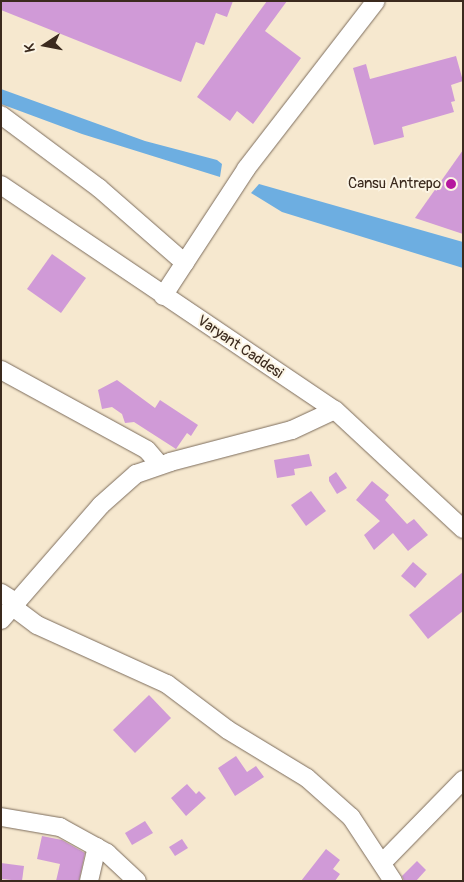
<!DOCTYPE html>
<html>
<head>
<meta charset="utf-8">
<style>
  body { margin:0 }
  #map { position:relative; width:464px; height:882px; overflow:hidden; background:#f6e8cf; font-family:Pangolin,sans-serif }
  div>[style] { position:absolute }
  .water>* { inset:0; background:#6daee1 }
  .building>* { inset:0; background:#d09ad7 }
  .roads { filter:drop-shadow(0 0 1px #7c6c5c) drop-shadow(0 0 1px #7c6c5c) }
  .minor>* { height:18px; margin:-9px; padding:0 9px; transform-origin:9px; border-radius:9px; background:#fff }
  .dots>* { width:14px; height:14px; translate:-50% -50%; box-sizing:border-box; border:2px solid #fcf5e5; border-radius:50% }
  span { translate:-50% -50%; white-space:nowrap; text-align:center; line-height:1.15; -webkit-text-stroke:4px #fcf5e5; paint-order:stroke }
  .poi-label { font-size:15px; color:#3b2a1e }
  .right { translate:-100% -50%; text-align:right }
  .street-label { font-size:15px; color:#3b2a1e }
  .frame { position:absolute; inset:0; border:2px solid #3b2a1e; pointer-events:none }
  .north { position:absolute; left:20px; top:20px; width:50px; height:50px; -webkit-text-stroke:4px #fcf5e5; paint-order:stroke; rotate:259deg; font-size:14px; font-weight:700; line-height:20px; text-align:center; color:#3b2a1e }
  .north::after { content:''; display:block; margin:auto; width:18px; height:22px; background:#3b2a1e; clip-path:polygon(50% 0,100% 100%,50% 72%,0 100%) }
</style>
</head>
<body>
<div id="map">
  <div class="water">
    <div style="clip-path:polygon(1px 89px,145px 141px,217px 160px,222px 164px,220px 177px,82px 134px,1px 104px)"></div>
    <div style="clip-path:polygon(259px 184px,463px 242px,463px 268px,282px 212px,251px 193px)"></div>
  </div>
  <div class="building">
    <div style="clip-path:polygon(1px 1px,233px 1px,227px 17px,216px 13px,204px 45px,196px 42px,181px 82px,1px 10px)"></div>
    <div style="clip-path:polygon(267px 1px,287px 1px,265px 31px,301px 58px,253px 124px,237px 111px,230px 121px,197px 97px)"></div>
    <div style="clip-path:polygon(456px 56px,463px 81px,451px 85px,455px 101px,451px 102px,454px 112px,402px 127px,404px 137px,374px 145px,353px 68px,366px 64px,370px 79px)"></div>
    <div style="clip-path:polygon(463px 150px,463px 234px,415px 218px)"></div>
    <div style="clip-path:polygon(52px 254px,86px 278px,61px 313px,27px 289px)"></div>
    <div style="clip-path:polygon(117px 380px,155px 408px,160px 400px,198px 425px,191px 436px,187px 433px,176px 449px,134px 422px,125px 423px,122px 414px,112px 407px,102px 409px,98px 390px)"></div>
    <div style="clip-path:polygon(309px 454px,312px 466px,294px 469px,295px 475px,277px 478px,274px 460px)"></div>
    <div style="clip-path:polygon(336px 472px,347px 488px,337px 494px,329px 481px,329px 477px)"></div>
    <div style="clip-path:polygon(372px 481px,389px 495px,385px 500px,407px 524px,414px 519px,428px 535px,408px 551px,393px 533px,374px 550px,364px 535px,380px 521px,356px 500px)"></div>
    <div style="clip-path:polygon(311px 491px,326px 511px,306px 526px,291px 505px)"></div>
    <div style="clip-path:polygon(413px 562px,427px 574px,415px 588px,401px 576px)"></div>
    <div style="clip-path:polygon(463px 572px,463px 611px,428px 639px,409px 615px)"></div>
    <div style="clip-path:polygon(149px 695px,171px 718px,135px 753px,113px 730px)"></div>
    <div style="clip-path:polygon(236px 756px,247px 772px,256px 766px,264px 777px,235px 796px,218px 768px)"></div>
    <div style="clip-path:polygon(187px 784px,196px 794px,199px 791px,206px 798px,186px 816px,171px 798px)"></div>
    <div style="clip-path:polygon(145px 821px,153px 833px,132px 845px,125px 833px)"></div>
    <div style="clip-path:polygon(42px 836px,62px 840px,85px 853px,79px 881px,56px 881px,60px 864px,37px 859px)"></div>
    <div style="clip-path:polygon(182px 839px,188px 848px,175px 856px,169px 847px)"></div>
    <div style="clip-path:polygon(326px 849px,340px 860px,333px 869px,340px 874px,335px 881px,301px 881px)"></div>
    <div style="clip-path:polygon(417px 861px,426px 870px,416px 881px,404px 881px,402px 876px)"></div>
    <div style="clip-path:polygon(1px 863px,24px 866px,22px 881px,1px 879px)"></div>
  </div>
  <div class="roads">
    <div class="minor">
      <div style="left:1px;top:115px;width:122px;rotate:36.7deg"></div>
      <div style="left:99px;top:188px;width:114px;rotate:41.1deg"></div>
      <div style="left:1px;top:185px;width:403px;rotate:34deg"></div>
      <div style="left:335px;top:410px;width:175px;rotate:42.9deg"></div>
      <div style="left:163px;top:296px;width:152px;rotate:-56.8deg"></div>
      <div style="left:246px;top:169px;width:212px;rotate:-52.3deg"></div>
      <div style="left:1px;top:370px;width:166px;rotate:28.7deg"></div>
      <div style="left:147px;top:450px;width:20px;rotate:49deg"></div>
      <div style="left:1px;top:593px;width:19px;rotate:32deg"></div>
      <div style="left:13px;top:607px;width:30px;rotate:37deg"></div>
      <div style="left:37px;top:625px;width:143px;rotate:24.4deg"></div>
      <div style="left:167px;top:684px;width:76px;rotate:37deg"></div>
      <div style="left:228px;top:730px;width:92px;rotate:31.3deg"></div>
      <div style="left:307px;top:778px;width:59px;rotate:41.6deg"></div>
      <div style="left:351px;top:817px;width:77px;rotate:56.7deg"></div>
      <div style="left:1px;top:620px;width:152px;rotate:-49deg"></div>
      <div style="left:101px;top:505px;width:47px;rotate:-41.5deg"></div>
      <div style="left:136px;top:474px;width:36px;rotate:-19deg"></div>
      <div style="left:170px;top:462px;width:126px;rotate:-14.7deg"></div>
      <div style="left:292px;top:430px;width:47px;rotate:-24.9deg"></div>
      <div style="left:1px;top:817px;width:60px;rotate:9.6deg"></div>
      <div style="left:60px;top:827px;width:54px;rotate:29deg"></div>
      <div style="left:107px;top:853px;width:41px;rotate:43deg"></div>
      <div style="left:383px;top:862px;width:115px;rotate:-45.7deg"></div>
      <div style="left:89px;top:881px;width:35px;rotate:-77deg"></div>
    </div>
  </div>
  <div class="dots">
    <div style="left:451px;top:184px;background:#b5179e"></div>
  </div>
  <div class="poi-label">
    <span class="right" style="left:441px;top:184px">Cansu Antrepo</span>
  </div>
  <div class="street-label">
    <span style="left:240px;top:347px;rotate:34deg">Varyant Caddesi</span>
  </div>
  <div class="frame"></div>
  <div class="north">K</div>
</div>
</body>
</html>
